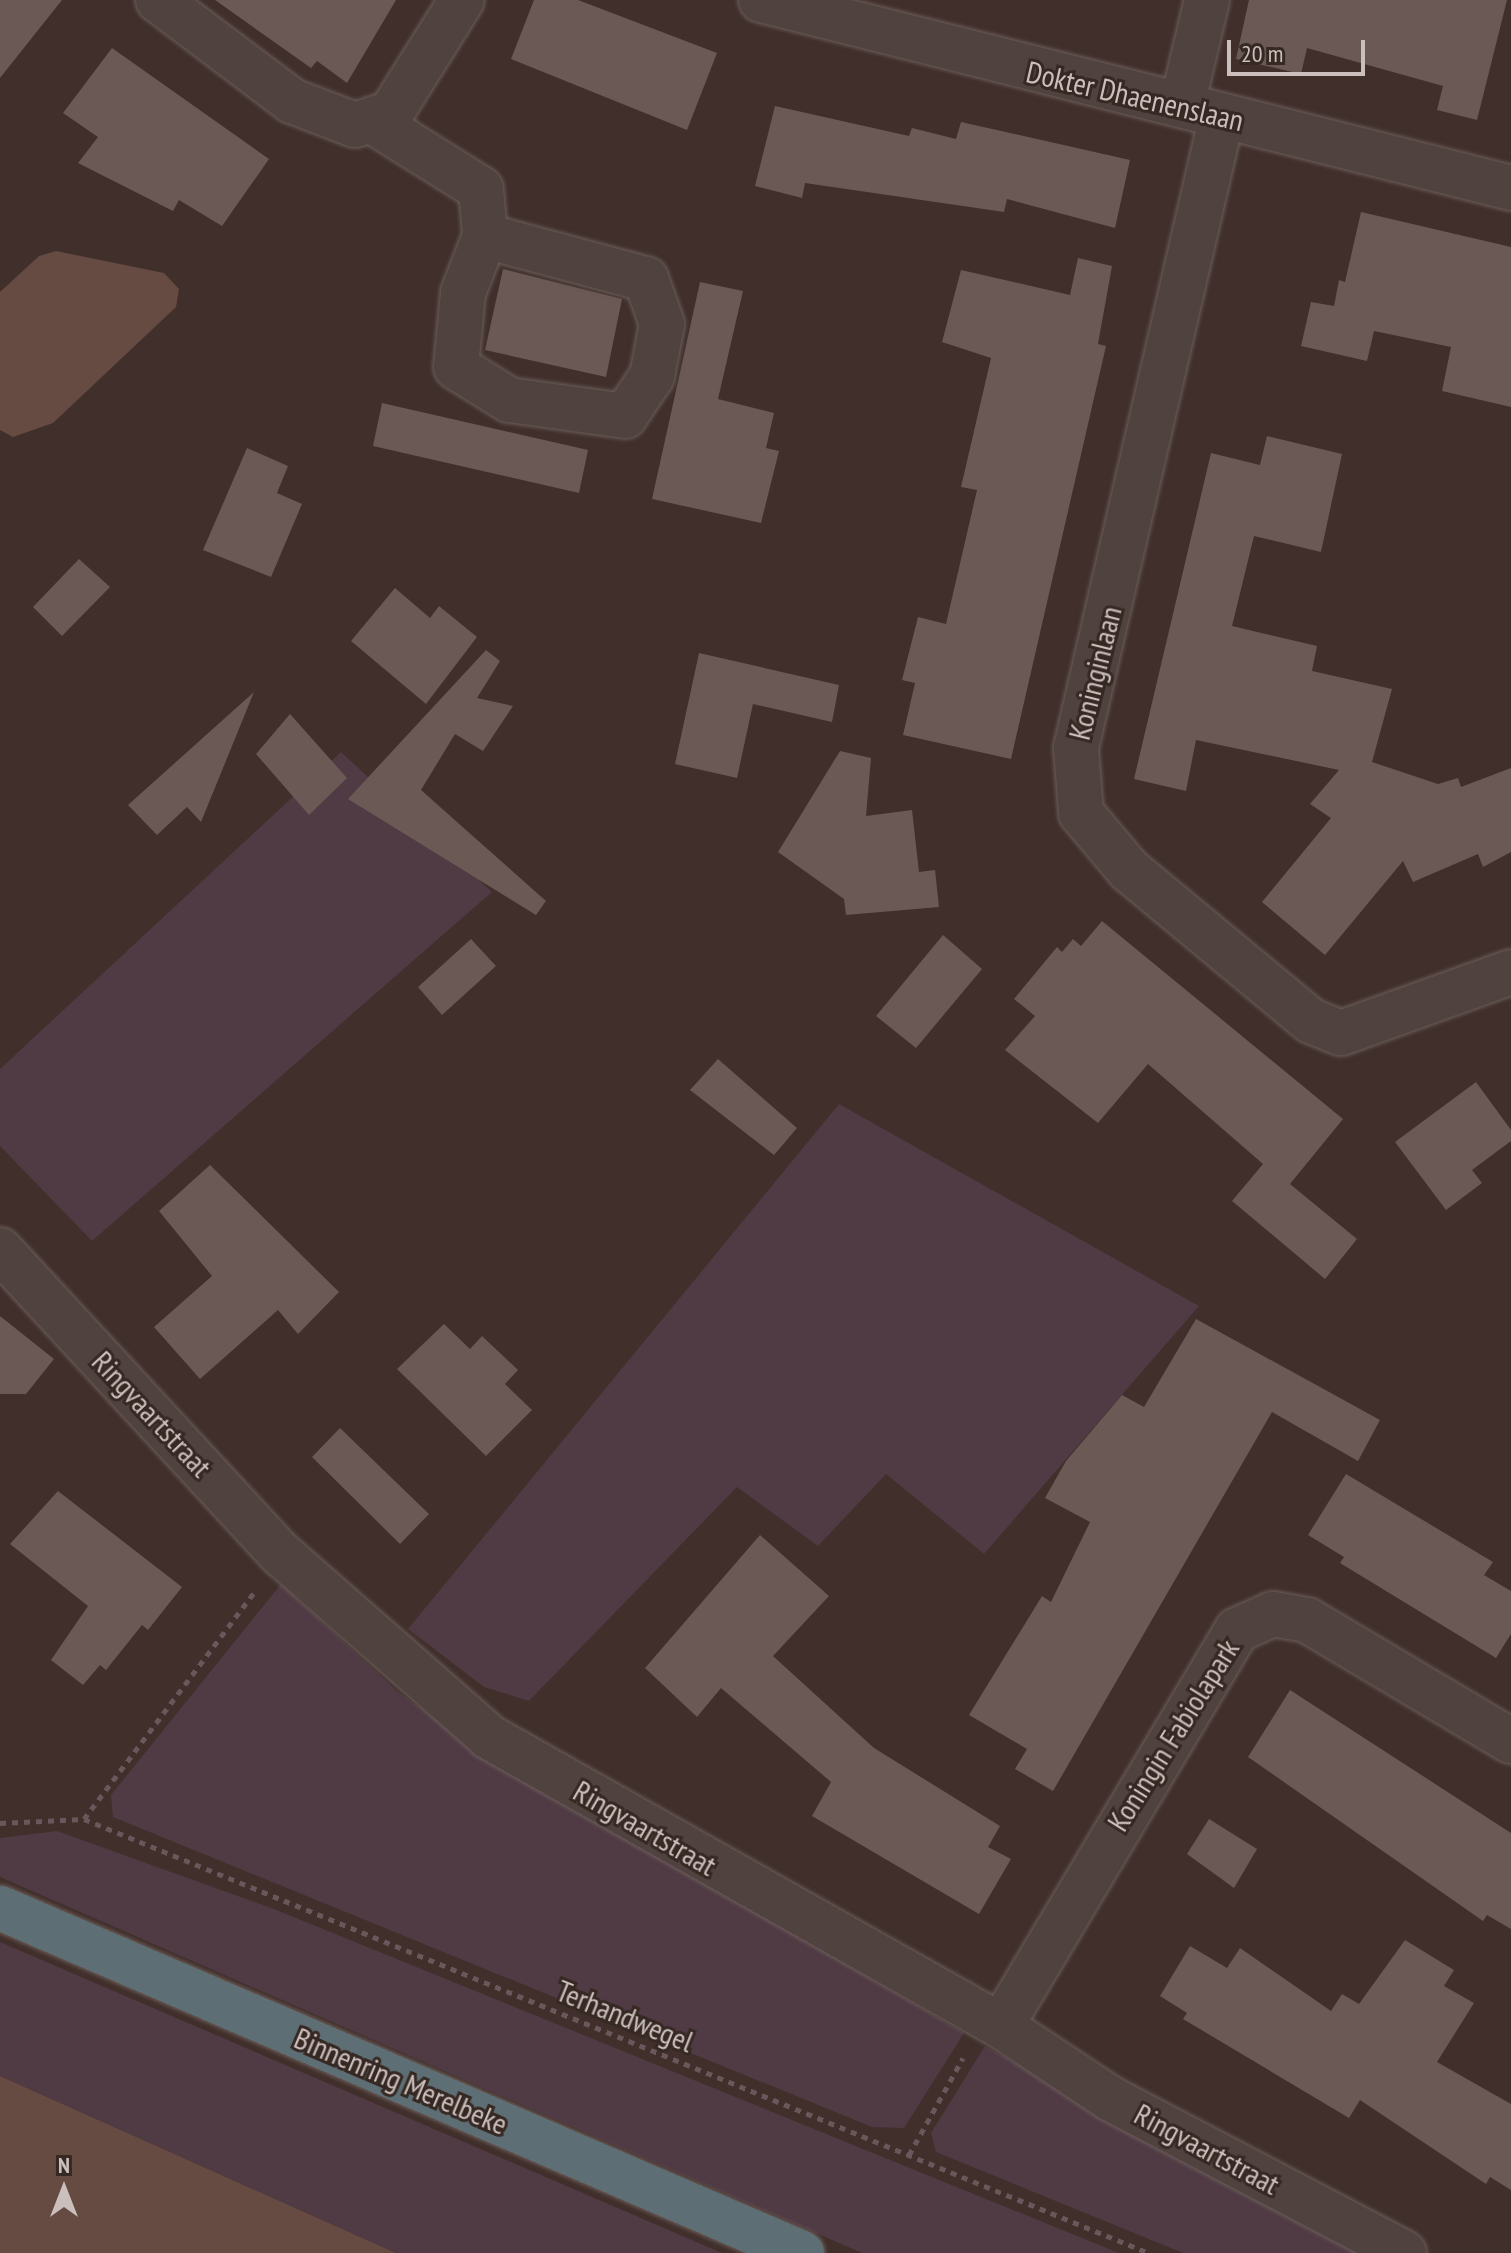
<!DOCTYPE html>
<html>
<head>
<meta charset="utf-8">
<style>
  body { margin:0 }
  #map { position:relative; width:1511px; height:2253px; overflow:hidden; background:#402f2b; font-family:"PT Sans Narrow",sans-serif }
  div>[style] { position:absolute }
  .green>* { inset:0; background:#503a44 }
  .water>* { inset:0; background:#664b43 }
  .building>* { inset:0; background:#6a5954 }
  .path>* { height:5px; margin-top:-2.5px; transform-origin:0; background:repeating-linear-gradient(90deg,#69575b 0 6px,transparent 0 12px) }
  .roads { filter:drop-shadow(0 0 2px #6b5e5a) drop-shadow(0 0 2px #6b5e5a) }
  .minor>* { height:44px; margin:-22px; padding:0 22px; transform-origin:22px; border-radius:22px; background:#50433f }
  .highway>* { height:44px; margin:-22px; padding:0 22px; transform-origin:22px; border-radius:22px; background:#5d6f75 }
  span { translate:-50% -50%; white-space:nowrap; text-align:center; line-height:1.15; -webkit-text-stroke:6px #362823; paint-order:stroke }
  .street-label { font-size:30px; color:#cabfbc }
  .north { position:absolute; left:24px; top:2149px; width:80px; height:80px; -webkit-text-stroke:6px #362823; paint-order:stroke; rotate:0deg; font-size:22px; font-weight:700; line-height:32px; text-align:center; color:#cabfbc }
  .north::after { content:''; display:block; margin:auto; width:28px; height:36px; background:#cabfbc; clip-path:polygon(50% 0,100% 100%,50% 72%,0 100%) }
  .scale { position:absolute; left:1227px; top:40px; width:138px; height:36px; box-sizing:border-box; border:4px solid #cabfbc; border-top:0; padding-left:10px; font-size:24px; line-height:28px; white-space:nowrap; color:#cabfbc; -webkit-text-stroke:6px #362823; paint-order:stroke }
</style>
</head>
<body>
<div id="map">
  <div class="green">
    <div style="clip-path:polygon(341px 752px,492px 892px,92px 1241px,0 1146px,0 1069px)"></div>
    <div style="clip-path:polygon(839px 1104px,1199px 1306px,984px 1554px,886px 1474px,818px 1546px,737px 1487px,529px 1701px,484px 1687px,408px 1629px)"></div>
    <div style="clip-path:polygon(281px 1584px,398px 1692px,478px 1749px,964px 2033px,904px 2128px,872px 2127px,113px 1817px,111px 1795px)"></div>
    <div style="clip-path:polygon(57px 1831px,274px 1909px,1119px 2253px,862px 2253px,0 1877px,0 1838px)"></div>
    <div style="clip-path:polygon(0 1942px,722px 2253px,396px 2253px,0 2076px)"></div>
    <div style="clip-path:polygon(985px 2046px,1197px 2164px,1359px 2253px,1183px 2253px,936px 2152px,931px 2133px)"></div>
  </div>
  <div class="water">
    <div style="clip-path:polygon(56px 251px,164px 273px,179px 289px,176px 307px,53px 423px,13px 437px,0 430px,0 292px,39px 256px)"></div>
    <div style="clip-path:polygon(0 2076px,396px 2253px,0 2253px)"></div>
  </div>
  <div class="building">
    <div style="clip-path:polygon(0 0,62px 0,0 78px)"></div>
    <div style="clip-path:polygon(215px 0,396px 0,347px 83px,317px 61px,311px 68px)"></div>
    <div style="clip-path:polygon(534px 0,578px 0,717px 53px,687px 130px,511px 59px)"></div>
    <div style="clip-path:polygon(1249px 0,1507px 0,1477px 120px,1437px 110px,1443px 86px,1307px 48px,1301px 74px,1236px 59px)"></div>
    <div style="clip-path:polygon(112px 48px,269px 159px,222px 226px,179px 200px,173px 211px,78px 163px,98px 137px,63px 113px)"></div>
    <div style="clip-path:polygon(775px 106px,909px 136px,912px 128px,956px 139px,961px 122px,1130px 160px,1115px 228px,1007px 199px,1004px 212px,805px 183px,802px 198px,755px 186px)"></div>
    <div style="clip-path:polygon(1361px 212px,1511px 247px,1511px 407px,1442px 391px,1451px 347px,1374px 331px,1367px 361px,1301px 346px,1311px 302px,1334px 306px,1339px 280px,1345px 282px)"></div>
    <div style="clip-path:polygon(1078px 258px,1112px 266px,1098px 344px,1106px 346px,1011px 759px,903px 735px,915px 683px,902px 680px,918px 617px,946px 624px,977px 490px,961px 487px,991px 358px,942px 342px,961px 270px,1070px 295px)"></div>
    <div style="clip-path:polygon(503px 269px,622px 299px,606px 377px,485px 350px)"></div>
    <div style="clip-path:polygon(700px 282px,743px 291px,718px 399px,774px 413px,766px 448px,779px 451px,761px 523px,652px 499px)"></div>
    <div style="clip-path:polygon(382px 403px,588px 450px,579px 493px,373px 446px)"></div>
    <div style="clip-path:polygon(1267px 436px,1342px 454px,1321px 552px,1254px 536px,1232px 626px,1317px 646px,1312px 671px,1392px 689px,1372px 762px,1438px 784px,1458px 778px,1461px 787px,1511px 768px,1511px 852px,1483px 867px,1478px 854px,1413px 882px,1403px 861px,1325px 955px,1262px 902px,1331px 818px,1310px 804px,1339px 770px,1196px 740px,1186px 791px,1134px 779px,1211px 453px,1260px 465px)"></div>
    <div style="clip-path:polygon(247px 448px,288px 466px,277px 493px,302px 504px,271px 577px,203px 550px)"></div>
    <div style="clip-path:polygon(79px 559px,110px 587px,62px 636px,33px 607px)"></div>
    <div style="clip-path:polygon(395px 588px,430px 618px,439px 606px,477px 637px,426px 704px,351px 641px)"></div>
    <div style="clip-path:polygon(486px 650px,500px 661px,477px 698px,513px 706px,483px 751px,455px 734px,421px 790px,546px 901px,536px 915px,348px 799px)"></div>
    <div style="clip-path:polygon(699px 653px,839px 685px,832px 722px,753px 704px,737px 778px,675px 764px)"></div>
    <div style="clip-path:polygon(254px 692px,201px 822px,187px 807px,157px 835px,128px 805px)"></div>
    <div style="clip-path:polygon(290px 714px,347px 778px,309px 815px,256px 754px)"></div>
    <div style="clip-path:polygon(840px 751px,871px 758px,866px 816px,912px 810px,919px 872px,935px 870px,939px 907px,846px 915px,844px 899px,778px 852px)"></div>
    <div style="clip-path:polygon(1102px 921px,1343px 1119px,1290px 1184px,1357px 1239px,1325px 1279px,1232px 1201px,1263px 1164px,1148px 1064px,1098px 1123px,1005px 1050px,1035px 1016px,1014px 999px,1057px 947px,1062px 952px,1073px 939px,1081px 946px)"></div>
    <div style="clip-path:polygon(943px 935px,982px 969px,916px 1048px,876px 1016px)"></div>
    <div style="clip-path:polygon(471px 939px,496px 966px,442px 1015px,418px 987px)"></div>
    <div style="clip-path:polygon(718px 1059px,797px 1128px,774px 1155px,690px 1090px)"></div>
    <div style="clip-path:polygon(1476px 1082px,1511px 1130px,1511px 1141px,1472px 1170px,1482px 1183px,1446px 1210px,1395px 1142px)"></div>
    <div style="clip-path:polygon(210px 1165px,339px 1292px,298px 1334px,278px 1310px,200px 1379px,154px 1327px,212px 1276px,159px 1211px)"></div>
    <div style="clip-path:polygon(0 1316px,54px 1359px,26px 1394px,0 1394px)"></div>
    <div style="clip-path:polygon(1196px 1319px,1380px 1420px,1358px 1461px,1272px 1412px,1053px 1791px,1015px 1769px,1027px 1749px,969px 1715px,1042px 1596px,1051px 1602px,1090px 1522px,1045px 1498px,1066px 1461px,1122px 1395px,1144px 1407px)"></div>
    <div style="clip-path:polygon(444px 1324px,470px 1349px,482px 1336px,518px 1370px,505px 1384px,532px 1410px,486px 1456px,397px 1369px)"></div>
    <div style="clip-path:polygon(340px 1428px,429px 1514px,400px 1544px,312px 1457px)"></div>
    <div style="clip-path:polygon(1346px 1474px,1493px 1562px,1484px 1575px,1511px 1591px,1511px 1634px,1496px 1658px,1340px 1563px,1344px 1557px,1308px 1535px)"></div>
    <div style="clip-path:polygon(58px 1491px,182px 1587px,148px 1630px,142px 1625px,106px 1670px,100px 1665px,83px 1685px,51px 1660px,88px 1606px,10px 1544px)"></div>
    <div style="clip-path:polygon(760px 1535px,829px 1596px,773px 1656px,874px 1748px,1000px 1826px,988px 1847px,1011px 1859px,979px 1914px,812px 1816px,831px 1782px,721px 1688px,697px 1717px,645px 1668px)"></div>
    <div style="clip-path:polygon(1290px 1690px,1511px 1833px,1511px 1929px,1487px 1915px,1483px 1921px,1248px 1757px)"></div>
    <div style="clip-path:polygon(1209px 1819px,1257px 1849px,1234px 1888px,1187px 1854px)"></div>
    <div style="clip-path:polygon(1405px 1940px,1454px 1970px,1444px 1986px,1474px 2003px,1437px 2062px,1511px 2104px,1511px 2190px,1490px 2177px,1486px 2184px,1360px 2100px,1349px 2118px,1183px 2019px,1187px 2013px,1160px 1996px,1190px 1946px,1227px 1968px,1240px 1948px,1331px 2011px,1342px 1994px,1359px 2004px)"></div>
  </div>
  <div class="path">
    <div style="left:84px;top:1819px;width:285px;rotate:-53.1deg"></div>
    <div style="left:0;top:1823px;width:84px;rotate:-2.7deg"></div>
    <div style="left:84px;top:1819px;width:1150px;rotate:22.17deg"></div>
    <div style="left:909px;top:2155px;width:111px;rotate:-60.9deg"></div>
  </div>
  <div class="roads">
    <div class="minor">
      <div style="left:158px;top:0;width:168px;rotate:37deg"></div>
      <div style="left:292px;top:101px;width:67px;rotate:20.9deg"></div>
      <div style="left:355px;top:125px;width:38px;rotate:-18deg"></div>
      <div style="left:391px;top:113px;width:133px;rotate:-57.9deg"></div>
      <div style="left:761px;top:0;width:773px;rotate:14.07deg"></div>
      <div style="left:1182px;top:105px;width:108px;rotate:-76.6deg"></div>
      <div style="left:1222px;top:116px;width:649px;rotate:103.01deg"></div>
      <div style="left:1076px;top:748px;width:65px;rotate:85.6deg"></div>
      <div style="left:1081px;top:813px;width:75px;rotate:49.9deg"></div>
      <div style="left:1129px;top:870px;width:236px;rotate:39.7deg"></div>
      <div style="left:1311px;top:1021px;width:32px;rotate:22deg"></div>
      <div style="left:1341px;top:1033px;width:181px;rotate:-19.7deg"></div>
      <div style="left:374px;top:122px;width:126px;rotate:32.1deg"></div>
      <div style="left:481px;top:189px;width:47px;rotate:85.1deg"></div>
      <div style="left:485px;top:236px;width:167px;rotate:15deg"></div>
      <div style="left:646px;top:279px;width:48px;rotate:70.4deg"></div>
      <div style="left:662px;top:324px;width:53px;rotate:100.9deg"></div>
      <div style="left:652px;top:376px;width:48px;rotate:124deg"></div>
      <div style="left:625px;top:416px;width:117px;rotate:-172.1deg"></div>
      <div style="left:509px;top:400px;width:62px;rotate:-148.1deg"></div>
      <div style="left:456px;top:367px;width:74px;rotate:-84.6deg"></div>
      <div style="left:463px;top:293px;width:61px;rotate:-68.9deg"></div>
      <div style="left:0;top:1250px;width:414px;rotate:47.3deg"></div>
      <div style="left:281px;top:1554px;width:277px;rotate:41.3deg"></div>
      <div style="left:489px;top:1737px;width:588px;rotate:29.44deg"></div>
      <div style="left:1001px;top:2026px;width:132px;rotate:33.6deg"></div>
      <div style="left:1111px;top:2099px;width:331px;rotate:27.7deg"></div>
      <div style="left:1001px;top:2026px;width:461px;rotate:-59.2deg"></div>
      <div style="left:1237px;top:1630px;width:39px;rotate:-24deg"></div>
      <div style="left:1273px;top:1614px;width:35px;rotate:10deg"></div>
      <div style="left:1307px;top:1620px;width:237px;rotate:30.7deg"></div>
    </div>
    <div class="highway">
      <div style="left:0;top:1908px;width:873px;rotate:23.28deg"></div>
    </div>
  </div>
  <div class="street-label">
    <span style="left:1135px;top:96px;rotate:13deg">Dokter Dhaenenslaan</span>
    <span style="left:1095px;top:673px;rotate:-76deg">Koninginlaan</span>
    <span style="left:152px;top:1414px;rotate:47deg">Ringvaartstraat</span>
    <span style="left:1173px;top:1735px;rotate:-58deg">Koningin Fabiolapark</span>
    <span style="left:645px;top:1828px;rotate:30deg">Ringvaartstraat</span>
    <span style="left:625px;top:2016px;rotate:22deg">Terhandwegel</span>
    <span style="left:401px;top:2081px;rotate:23deg">Binnenring Merelbeke</span>
    <span style="left:1207px;top:2149px;rotate:28deg">Ringvaartstraat</span>
  </div>
  <div class="north">N</div>
  <div class="scale">20 m</div>
</div>
</body>
</html>
